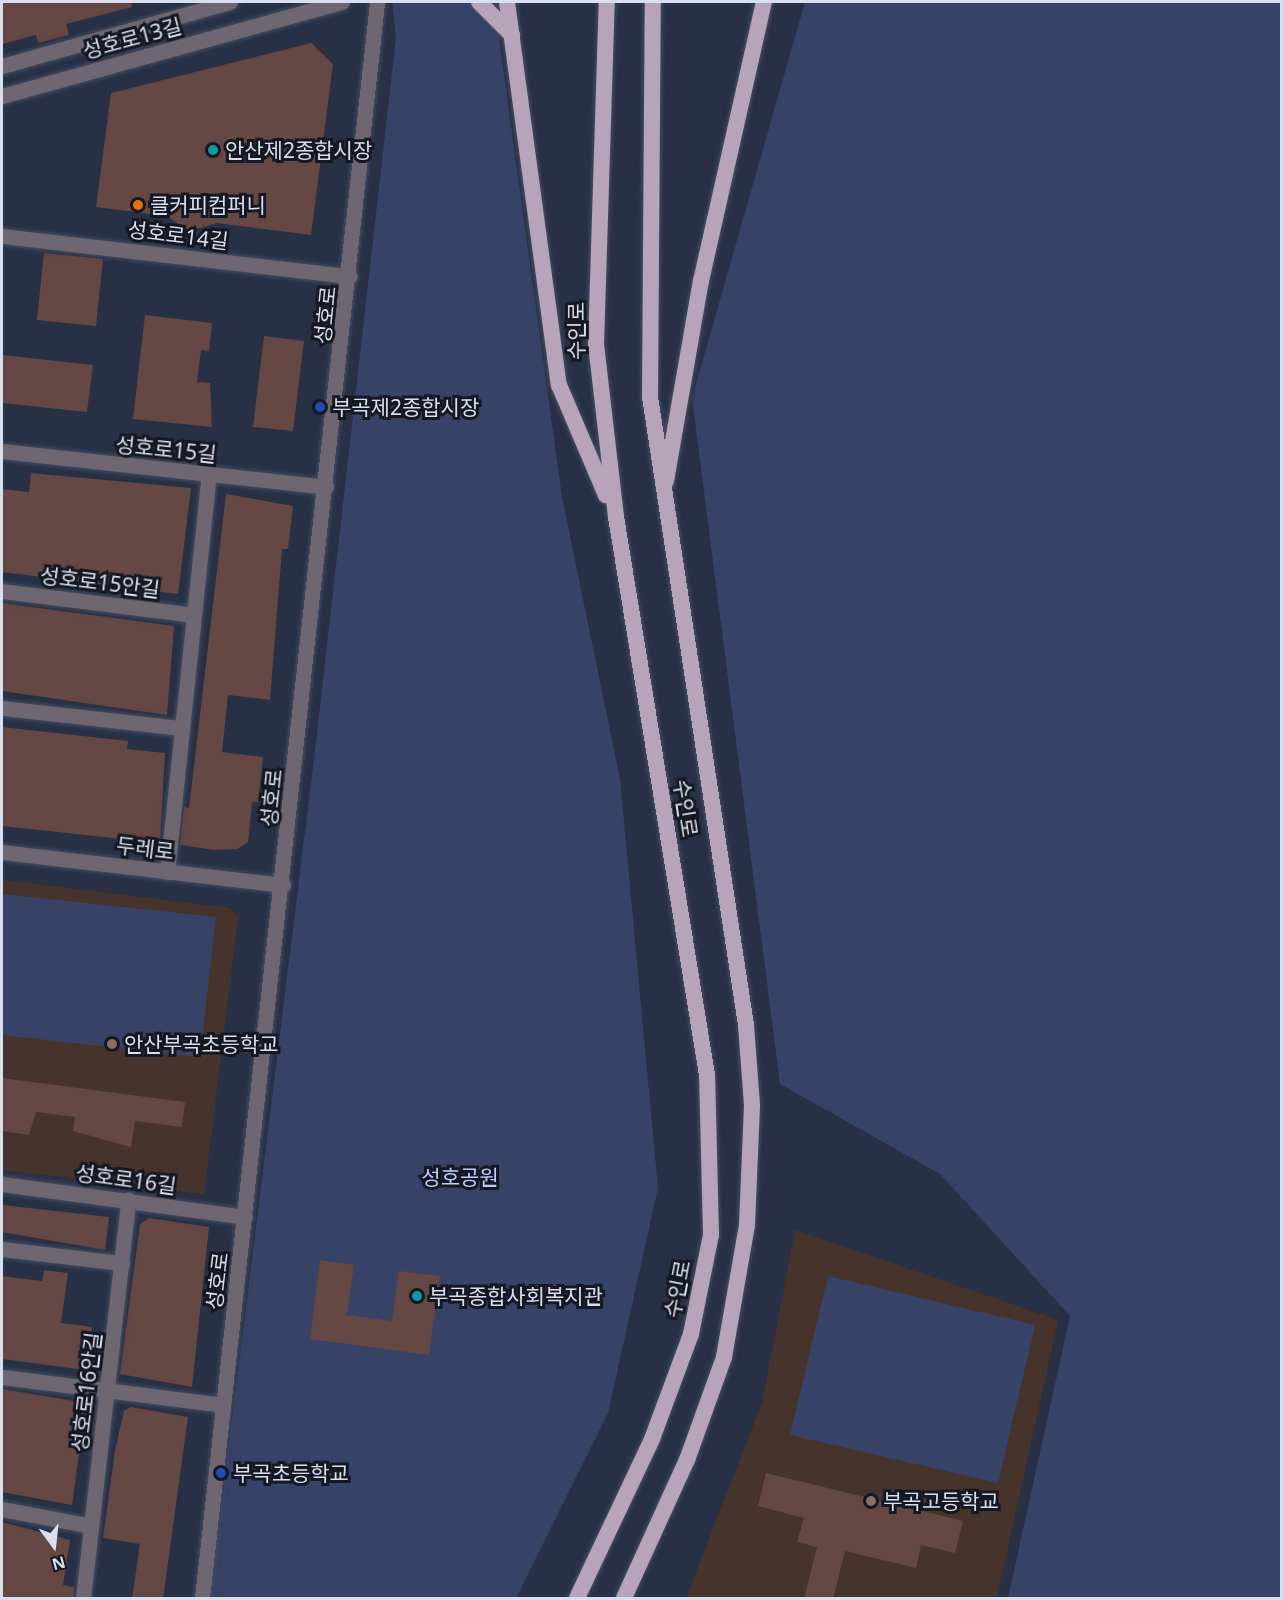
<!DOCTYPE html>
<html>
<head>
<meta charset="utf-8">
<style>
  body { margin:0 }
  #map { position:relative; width:1283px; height:1600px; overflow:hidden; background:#283046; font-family:"Noto Sans","Noto Sans KR",sans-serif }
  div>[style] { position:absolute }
  .education>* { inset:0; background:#46342c }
  .green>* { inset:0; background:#364266 }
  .building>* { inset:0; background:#654743 }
  .roads { filter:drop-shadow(0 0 2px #444c61) drop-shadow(0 0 2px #444c61) }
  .minor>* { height:15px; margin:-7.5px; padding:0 7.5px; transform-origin:7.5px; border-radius:7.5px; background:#6e6670 }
  .tertiary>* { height:15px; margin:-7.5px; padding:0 7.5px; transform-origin:7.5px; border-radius:7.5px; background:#6e6670 }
  .trunk>* { height:16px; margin:-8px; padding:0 8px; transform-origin:8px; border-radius:8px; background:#b7a4ba }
  .dots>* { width:16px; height:16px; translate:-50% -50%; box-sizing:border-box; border:3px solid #151823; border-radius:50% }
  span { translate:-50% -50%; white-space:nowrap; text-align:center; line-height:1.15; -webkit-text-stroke:6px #151823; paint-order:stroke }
  .street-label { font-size:21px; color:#d9dfee }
  .poi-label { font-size:21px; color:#d9dfee }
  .left { translate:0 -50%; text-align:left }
  .park-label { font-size:21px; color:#bdcefc }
  .frame { position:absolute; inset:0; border:3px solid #d9dfee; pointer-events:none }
  .north { position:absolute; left:24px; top:1516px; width:60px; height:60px; -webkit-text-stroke:4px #151823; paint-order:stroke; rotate:165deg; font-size:16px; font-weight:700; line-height:24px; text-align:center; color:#d9dfee }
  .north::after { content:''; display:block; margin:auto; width:21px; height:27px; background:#d9dfee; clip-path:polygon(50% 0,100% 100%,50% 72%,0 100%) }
</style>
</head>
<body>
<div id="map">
  <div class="education">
    <div style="clip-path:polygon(2px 880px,230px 908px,238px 918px,204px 1194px,2px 1170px)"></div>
    <div style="clip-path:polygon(795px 1230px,1058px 1320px,997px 1598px,686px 1598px,762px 1403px)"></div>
  </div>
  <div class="green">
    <div style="clip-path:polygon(392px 2px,494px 2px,562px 497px,620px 779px,658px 1188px,608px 1413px,516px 1598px,210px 1598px,314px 759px,396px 38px)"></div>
    <div style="clip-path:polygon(805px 2px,1281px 2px,1281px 1598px,1008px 1598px,1070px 1316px,940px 1174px,780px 1084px,692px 398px)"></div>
    <div style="clip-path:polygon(2px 894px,216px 917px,200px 1057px,2px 1035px)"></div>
    <div style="clip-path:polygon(828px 1276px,1035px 1325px,998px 1483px,790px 1435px)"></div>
  </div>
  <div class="building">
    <div style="clip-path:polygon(2px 2px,131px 2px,132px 7px,66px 24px,69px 35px,38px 43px,36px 35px,2px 44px)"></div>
    <div style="clip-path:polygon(311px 43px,333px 64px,311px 235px,217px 223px,190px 231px,166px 216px,96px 207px,111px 93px)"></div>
    <div style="clip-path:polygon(44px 253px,103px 259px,96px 326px,37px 320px)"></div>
    <div style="clip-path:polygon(145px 315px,212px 323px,209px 351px,201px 350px,197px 382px,210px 383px,212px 427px,133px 419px)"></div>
    <div style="clip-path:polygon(264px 336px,304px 341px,293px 431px,253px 427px)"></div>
    <div style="clip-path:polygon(2px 355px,93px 365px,87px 412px,2px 403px)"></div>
    <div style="clip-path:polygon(31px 473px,191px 488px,178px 594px,2px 572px,2px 489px,29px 492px)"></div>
    <div style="clip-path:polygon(226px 494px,293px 506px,288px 549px,282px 549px,270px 700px,228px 695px,222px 752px,263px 757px,258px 802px,252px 802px,248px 842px,237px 849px,214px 850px,180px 845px,184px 807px,189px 808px)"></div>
    <div style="clip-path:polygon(2px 603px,174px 626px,167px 715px,2px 691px)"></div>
    <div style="clip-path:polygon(2px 727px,128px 741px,127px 749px,165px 753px,160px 843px,2px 826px)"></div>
    <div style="clip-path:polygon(2px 1078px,185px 1102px,182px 1127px,135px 1121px,131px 1147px,73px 1131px,75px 1117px,36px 1112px,29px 1135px,2px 1131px)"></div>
    <div style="clip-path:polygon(2px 1205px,109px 1217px,105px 1250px,2px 1232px)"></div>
    <div style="clip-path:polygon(149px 1218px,209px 1227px,192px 1387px,120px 1374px,140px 1224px)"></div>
    <div style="clip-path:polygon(320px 1260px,354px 1265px,347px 1315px,392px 1321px,399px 1271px,440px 1276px,429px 1355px,310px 1339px)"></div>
    <div style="clip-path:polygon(44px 1270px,68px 1273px,61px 1323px,92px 1327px,86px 1370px,2px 1359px,2px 1276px,42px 1281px)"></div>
    <div style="clip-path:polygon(2px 1389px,86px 1403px,72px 1505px,2px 1492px)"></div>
    <div style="clip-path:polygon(131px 1407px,188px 1417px,163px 1599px,132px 1599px,140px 1544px,103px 1538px,115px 1450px,124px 1411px)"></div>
    <div style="clip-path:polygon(766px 1473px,963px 1521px,955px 1553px,921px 1545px,916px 1568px,845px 1551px,833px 1599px,804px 1599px,817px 1547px,797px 1542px,804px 1518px,758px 1506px)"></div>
    <div style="clip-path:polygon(2px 1522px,70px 1540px,63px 1585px,74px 1587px,73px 1599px,2px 1599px)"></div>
  </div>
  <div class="roads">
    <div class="minor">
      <div style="left:2px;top:236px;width:350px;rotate:6.6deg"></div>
      <div style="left:2px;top:451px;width:326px;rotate:6.3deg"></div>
      <div style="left:2px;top:591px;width:193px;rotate:7.1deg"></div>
      <div style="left:2px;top:708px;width:180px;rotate:6.4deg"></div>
      <div style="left:167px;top:872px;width:399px;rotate:-84deg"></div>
      <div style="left:2px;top:1184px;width:245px;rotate:7.7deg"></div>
      <div style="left:2px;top:1249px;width:121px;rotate:6.7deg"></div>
      <div style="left:2px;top:1377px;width:223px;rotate:7.2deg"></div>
      <div style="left:2px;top:1509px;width:91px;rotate:10.8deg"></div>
      <div style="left:83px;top:1598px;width:401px;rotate:-83.5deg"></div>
    </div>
    <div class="tertiary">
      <div style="left:2px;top:66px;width:237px;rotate:-15.7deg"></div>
      <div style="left:2px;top:96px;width:353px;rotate:-15.5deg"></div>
      <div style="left:2px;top:852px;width:283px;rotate:6.7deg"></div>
      <div style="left:202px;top:1598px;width:1606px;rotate:-83.74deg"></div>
    </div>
    <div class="trunk">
      <div style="left:479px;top:2px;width:47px;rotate:45deg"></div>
      <div style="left:507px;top:2px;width:387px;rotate:82.3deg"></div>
      <div style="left:559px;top:385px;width:120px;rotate:66.9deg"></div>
      <div style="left:666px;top:481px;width:203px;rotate:-80.1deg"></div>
      <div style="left:701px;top:281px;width:286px;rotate:-77.3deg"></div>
      <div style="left:577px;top:1598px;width:176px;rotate:-64.7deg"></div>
      <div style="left:652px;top:1439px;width:112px;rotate:-69.6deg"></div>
      <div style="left:691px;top:1334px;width:101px;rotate:-78.6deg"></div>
      <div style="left:711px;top:1235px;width:160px;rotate:-91.4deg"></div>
      <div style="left:707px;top:1075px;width:565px;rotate:-99.26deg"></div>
      <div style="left:616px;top:517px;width:174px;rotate:-96.6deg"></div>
      <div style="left:596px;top:344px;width:342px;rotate:-88.2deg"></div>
      <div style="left:624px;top:1598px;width:152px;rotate:-65.5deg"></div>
      <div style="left:687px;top:1460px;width:109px;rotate:-70.2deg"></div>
      <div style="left:724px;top:1357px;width:134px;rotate:-80.1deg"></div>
      <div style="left:747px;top:1225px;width:120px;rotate:-87.6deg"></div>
      <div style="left:752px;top:1105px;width:80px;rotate:-94.3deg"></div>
      <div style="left:746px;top:1025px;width:635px;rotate:-98.69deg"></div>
      <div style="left:650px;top:397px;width:395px;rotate:-89.6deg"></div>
    </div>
  </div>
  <div class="dots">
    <div style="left:213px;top:150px;background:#0f9aa8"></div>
    <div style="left:138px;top:205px;background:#e8710a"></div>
    <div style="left:320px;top:407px;background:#1a4fb4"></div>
    <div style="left:112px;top:1044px;background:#8d6e63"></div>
    <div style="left:417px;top:1296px;background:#0f9aa8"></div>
    <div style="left:221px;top:1473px;background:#1a4fb4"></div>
    <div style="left:871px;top:1501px;background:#8d6e63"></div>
  </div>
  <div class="street-label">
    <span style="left:132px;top:38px;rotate:-15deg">성호로13길</span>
    <span style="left:178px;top:235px;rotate:7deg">성호로14길</span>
    <span style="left:325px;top:315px;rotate:-84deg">성호로</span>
    <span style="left:576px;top:331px;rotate:-90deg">수인로</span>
    <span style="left:166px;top:449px;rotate:6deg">성호로15길</span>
    <span style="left:100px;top:582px;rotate:7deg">성호로15안길</span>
    <span style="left:271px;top:798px;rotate:-84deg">성호로</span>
    <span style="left:686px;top:808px;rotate:81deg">수인로</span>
    <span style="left:145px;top:848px;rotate:7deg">두레로</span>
    <span style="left:126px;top:1179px;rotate:8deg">성호로16길</span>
    <span style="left:217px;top:1281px;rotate:-83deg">성호로</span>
    <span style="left:677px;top:1289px;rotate:-79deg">수인로</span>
    <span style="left:86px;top:1392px;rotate:-83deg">성호로16안길</span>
  </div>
  <div class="poi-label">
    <span class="left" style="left:225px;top:150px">안산제2종합시장</span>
    <span class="left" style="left:150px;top:205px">클커피컴퍼니</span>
    <span class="left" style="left:332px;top:407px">부곡제2종합시장</span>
    <span class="left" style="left:124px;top:1044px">안산부곡초등학교</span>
    <span class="left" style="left:429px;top:1296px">부곡종합사회복지관</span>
    <span class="left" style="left:233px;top:1473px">부곡초등학교</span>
    <span class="left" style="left:883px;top:1501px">부곡고등학교</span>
  </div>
  <div class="park-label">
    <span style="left:460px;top:1177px">성호공원</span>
  </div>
  <div class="frame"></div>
  <div class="north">N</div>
</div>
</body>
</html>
